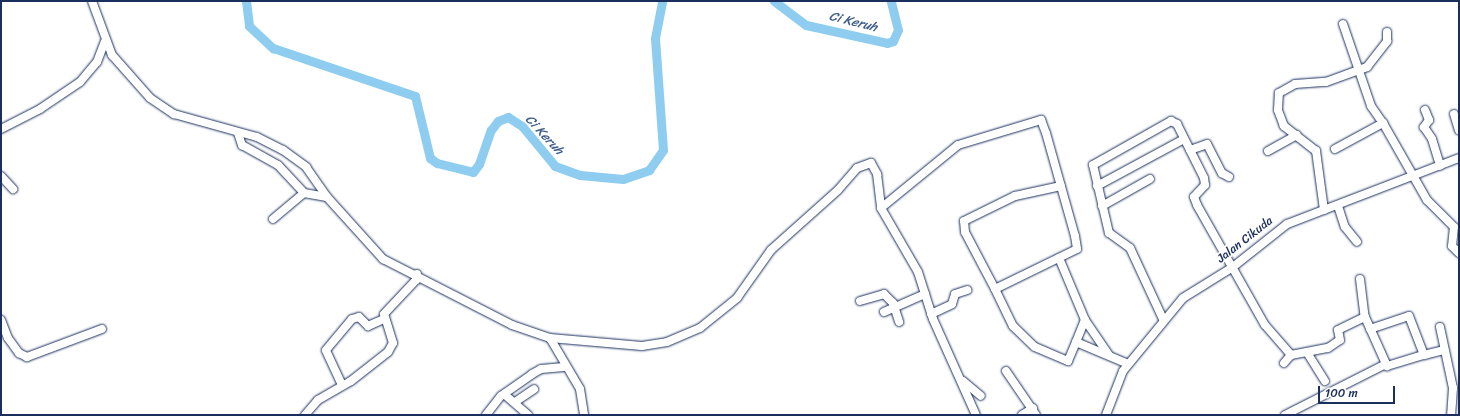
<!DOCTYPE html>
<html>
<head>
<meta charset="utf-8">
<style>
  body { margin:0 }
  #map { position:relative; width:1460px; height:416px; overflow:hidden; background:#fff; font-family:Sriracha,sans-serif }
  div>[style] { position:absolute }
  .river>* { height:9px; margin:-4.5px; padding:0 4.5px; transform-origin:4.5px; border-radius:4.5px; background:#8ecdef }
  .roads { filter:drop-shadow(0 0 1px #1b2f5e) drop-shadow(0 0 1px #1b2f5e) }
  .minor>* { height:8px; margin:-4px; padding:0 4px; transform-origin:4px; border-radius:4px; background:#fff }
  span { translate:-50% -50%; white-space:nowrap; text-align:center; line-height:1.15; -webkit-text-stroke:3.5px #fff; paint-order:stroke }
  .street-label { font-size:12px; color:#1b2f5e }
  .water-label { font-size:13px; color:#3e5e8a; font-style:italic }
  .frame { position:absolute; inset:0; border:2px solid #1b2f5e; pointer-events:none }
  .scale { position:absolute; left:1318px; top:386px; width:77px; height:18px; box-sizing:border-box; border:2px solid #1b2f5e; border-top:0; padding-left:5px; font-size:12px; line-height:14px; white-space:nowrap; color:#1b2f5e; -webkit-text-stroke:3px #fff; paint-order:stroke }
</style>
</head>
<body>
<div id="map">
  <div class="river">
    <div style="left:246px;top:1px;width:25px;rotate:83deg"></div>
    <div style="left:249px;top:26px;width:33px;rotate:43deg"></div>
    <div style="left:273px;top:48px;width:150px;rotate:18.7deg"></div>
    <div style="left:415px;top:96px;width:64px;rotate:76.4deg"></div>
    <div style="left:430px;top:158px;width:9px;rotate:36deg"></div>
    <div style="left:437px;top:163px;width:37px;rotate:14deg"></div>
    <div style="left:473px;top:172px;width:10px;rotate:-53deg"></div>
    <div style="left:479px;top:164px;width:36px;rotate:-71deg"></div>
    <div style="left:491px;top:130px;width:11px;rotate:-52deg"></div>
    <div style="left:498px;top:121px;width:11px;rotate:-22deg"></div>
    <div style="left:508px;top:117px;width:17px;rotate:33deg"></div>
    <div style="left:522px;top:126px;width:52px;rotate:50.5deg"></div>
    <div style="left:555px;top:166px;width:27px;rotate:20deg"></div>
    <div style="left:580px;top:175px;width:43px;rotate:5.3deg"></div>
    <div style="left:623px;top:179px;width:28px;rotate:-19deg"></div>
    <div style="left:649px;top:170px;width:24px;rotate:-55deg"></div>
    <div style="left:663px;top:150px;width:112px;rotate:-94.1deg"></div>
    <div style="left:655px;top:38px;width:38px;rotate:-79deg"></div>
    <div style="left:774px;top:1px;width:40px;rotate:37deg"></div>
    <div style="left:806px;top:25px;width:83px;rotate:12.5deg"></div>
    <div style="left:887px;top:43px;width:6px;rotate:-18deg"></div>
    <div style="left:893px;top:41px;width:12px;rotate:-66deg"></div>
    <div style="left:898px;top:30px;width:30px;rotate:-104deg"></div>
  </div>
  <div class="roads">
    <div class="minor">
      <div style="left:92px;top:1px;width:58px;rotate:69.7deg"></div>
      <div style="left:112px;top:55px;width:57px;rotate:48.5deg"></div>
      <div style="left:150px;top:98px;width:29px;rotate:34deg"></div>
      <div style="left:174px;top:114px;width:86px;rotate:15.5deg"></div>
      <div style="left:257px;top:137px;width:29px;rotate:27deg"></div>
      <div style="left:283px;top:150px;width:29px;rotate:36deg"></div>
      <div style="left:306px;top:167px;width:37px;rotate:55deg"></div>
      <div style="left:327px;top:197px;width:84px;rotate:47.9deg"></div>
      <div style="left:383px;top:259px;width:145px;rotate:27.1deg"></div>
      <div style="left:512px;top:325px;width:40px;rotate:18.9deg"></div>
      <div style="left:550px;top:338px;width:92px;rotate:5deg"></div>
      <div style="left:642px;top:346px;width:25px;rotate:-9deg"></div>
      <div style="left:667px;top:342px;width:36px;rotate:-23deg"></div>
      <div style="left:700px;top:328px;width:48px;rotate:-39deg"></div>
      <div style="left:737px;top:298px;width:59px;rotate:-54.7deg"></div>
      <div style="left:771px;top:250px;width:90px;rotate:-41.8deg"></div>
      <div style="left:838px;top:190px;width:29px;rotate:-49deg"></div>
      <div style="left:857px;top:168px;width:15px;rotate:-20deg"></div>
      <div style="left:871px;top:163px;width:13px;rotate:61deg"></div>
      <div style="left:877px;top:174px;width:34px;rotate:83deg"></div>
      <div style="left:881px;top:208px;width:74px;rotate:60deg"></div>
      <div style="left:918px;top:272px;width:49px;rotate:72.3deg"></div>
      <div style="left:933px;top:319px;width:105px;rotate:65.9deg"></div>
      <div style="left:1343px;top:24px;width:87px;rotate:71.1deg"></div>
      <div style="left:1371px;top:106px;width:21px;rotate:55deg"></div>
      <div style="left:1425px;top:110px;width:11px;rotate:68deg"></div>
      <div style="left:1429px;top:120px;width:9px;rotate:126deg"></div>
      <div style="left:1424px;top:127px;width:14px;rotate:56deg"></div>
      <div style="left:1432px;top:139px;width:28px;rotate:73deg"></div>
      <div style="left:1454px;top:114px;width:17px;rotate:73deg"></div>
      <div style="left:1px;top:129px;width:44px;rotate:-27.1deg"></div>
      <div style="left:40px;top:109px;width:48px;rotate:-34deg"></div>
      <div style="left:80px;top:82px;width:26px;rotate:-50deg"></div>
      <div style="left:97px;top:62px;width:22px;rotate:-69deg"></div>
      <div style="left:238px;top:133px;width:13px;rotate:72deg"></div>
      <div style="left:242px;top:145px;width:41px;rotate:29.1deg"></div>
      <div style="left:278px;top:165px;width:38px;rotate:47deg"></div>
      <div style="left:1335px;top:149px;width:55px;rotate:-28.4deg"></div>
      <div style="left:1383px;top:123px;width:89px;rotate:60.3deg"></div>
      <div style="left:1427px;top:200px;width:38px;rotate:45deg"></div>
      <div style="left:1454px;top:227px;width:19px;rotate:96deg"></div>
      <div style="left:1452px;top:246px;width:10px;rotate:45deg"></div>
      <div style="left:1190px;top:150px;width:18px;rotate:-19deg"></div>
      <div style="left:1207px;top:144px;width:33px;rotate:63deg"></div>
      <div style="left:1222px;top:173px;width:8px;rotate:30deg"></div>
      <div style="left:1268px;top:151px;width:33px;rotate:-29deg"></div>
      <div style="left:1px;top:176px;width:18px;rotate:47deg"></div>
      <div style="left:1097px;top:186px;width:99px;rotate:-28.4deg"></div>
      <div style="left:1102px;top:206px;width:55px;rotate:-29.4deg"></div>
      <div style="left:1338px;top:206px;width:22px;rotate:72deg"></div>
      <div style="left:1345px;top:227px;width:19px;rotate:51deg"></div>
      <div style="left:881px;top:208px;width:99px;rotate:-39.3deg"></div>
      <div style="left:958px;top:145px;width:87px;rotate:-16.8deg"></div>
      <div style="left:1041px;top:120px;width:14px;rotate:69deg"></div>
      <div style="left:1046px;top:133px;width:107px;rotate:74.3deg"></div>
      <div style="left:1075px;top:236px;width:13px;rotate:81deg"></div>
      <div style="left:1077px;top:249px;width:91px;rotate:154deg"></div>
      <div style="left:995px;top:289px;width:64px;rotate:-117.8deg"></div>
      <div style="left:965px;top:232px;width:11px;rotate:-95deg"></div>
      <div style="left:964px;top:221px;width:57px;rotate:-26.1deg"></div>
      <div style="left:1015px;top:196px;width:47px;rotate:-12.3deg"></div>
      <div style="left:1324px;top:210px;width:60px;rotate:-97.7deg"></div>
      <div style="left:1316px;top:151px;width:41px;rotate:-142deg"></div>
      <div style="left:1284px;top:126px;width:17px;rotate:-111deg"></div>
      <div style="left:1278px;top:110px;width:17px;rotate:-87deg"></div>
      <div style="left:1279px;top:93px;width:18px;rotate:-29deg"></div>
      <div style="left:1295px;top:84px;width:31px;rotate:-4deg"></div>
      <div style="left:1326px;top:82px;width:44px;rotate:-20.1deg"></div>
      <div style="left:1367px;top:67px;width:33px;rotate:-52deg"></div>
      <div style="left:1387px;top:41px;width:9px;rotate:-90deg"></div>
      <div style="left:273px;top:219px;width:40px;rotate:-40deg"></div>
      <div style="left:304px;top:193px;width:23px;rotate:10deg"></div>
      <div style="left:1059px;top:258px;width:67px;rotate:67.2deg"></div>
      <div style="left:1085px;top:320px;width:42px;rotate:55.6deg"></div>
      <div style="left:1360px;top:279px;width:38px;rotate:83deg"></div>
      <div style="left:995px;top:289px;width:41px;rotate:64.1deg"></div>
      <div style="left:1013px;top:326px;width:30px;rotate:44deg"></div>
      <div style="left:1035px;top:347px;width:36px;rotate:23deg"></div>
      <div style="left:1068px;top:361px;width:21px;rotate:-67deg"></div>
      <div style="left:1076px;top:342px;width:56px;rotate:22.9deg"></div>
      <div style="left:860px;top:301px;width:25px;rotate:-16deg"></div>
      <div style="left:884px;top:294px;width:13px;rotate:45deg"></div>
      <div style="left:893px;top:303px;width:20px;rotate:72deg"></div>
      <div style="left:884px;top:312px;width:45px;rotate:-23.7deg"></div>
      <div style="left:931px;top:314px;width:23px;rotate:-25deg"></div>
      <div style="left:952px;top:304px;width:10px;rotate:-73deg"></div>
      <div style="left:955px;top:294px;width:13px;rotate:-18deg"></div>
      <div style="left:1163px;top:319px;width:78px;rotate:-114.9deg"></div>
      <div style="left:1130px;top:248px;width:26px;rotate:-144deg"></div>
      <div style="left:1109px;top:233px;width:70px;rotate:-103.2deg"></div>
      <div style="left:1093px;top:165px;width:90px;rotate:-29.4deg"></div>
      <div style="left:1171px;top:121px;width:7px;rotate:27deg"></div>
      <div style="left:1177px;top:124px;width:60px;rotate:63.4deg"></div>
      <div style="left:1204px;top:178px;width:7px;rotate:82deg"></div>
      <div style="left:1205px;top:185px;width:16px;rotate:133deg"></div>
      <div style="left:1194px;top:197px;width:9px;rotate:69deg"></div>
      <div style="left:1197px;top:205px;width:138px;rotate:60.5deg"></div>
      <div style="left:1265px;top:325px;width:40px;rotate:49deg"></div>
      <div style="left:1291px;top:355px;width:38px;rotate:-11deg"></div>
      <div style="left:1328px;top:348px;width:14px;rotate:-34deg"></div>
      <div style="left:1340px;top:340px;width:10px;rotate:-101deg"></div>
      <div style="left:1338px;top:330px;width:30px;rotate:-26deg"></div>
      <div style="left:1365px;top:317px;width:54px;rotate:65.8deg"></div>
      <div style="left:1387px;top:366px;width:39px;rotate:-17deg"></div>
      <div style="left:1px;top:320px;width:19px;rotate:69deg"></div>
      <div style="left:8px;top:338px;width:19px;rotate:54deg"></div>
      <div style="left:19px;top:353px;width:9px;rotate:27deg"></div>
      <div style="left:27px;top:357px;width:80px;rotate:-20.5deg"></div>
      <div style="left:1440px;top:327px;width:62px;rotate:78deg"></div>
      <div style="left:1453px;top:388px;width:27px;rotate:94deg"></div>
      <div style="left:1370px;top:329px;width:41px;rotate:-18.4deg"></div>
      <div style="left:1409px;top:316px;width:42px;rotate:69deg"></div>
      <div style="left:1424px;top:355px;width:21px;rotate:-14deg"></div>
      <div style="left:550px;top:338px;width:59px;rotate:59.5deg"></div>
      <div style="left:580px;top:389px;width:26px;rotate:81deg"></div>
      <div style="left:1076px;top:342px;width:24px;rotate:-68deg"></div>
      <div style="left:1308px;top:354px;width:32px;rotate:58deg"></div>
      <div style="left:1284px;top:363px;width:11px;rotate:-49deg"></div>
      <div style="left:1006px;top:371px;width:53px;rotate:55.7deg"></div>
      <div style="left:963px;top:381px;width:23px;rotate:40deg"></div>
      <div style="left:342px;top:385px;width:38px;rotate:-115deg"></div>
      <div style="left:326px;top:350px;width:40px;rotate:-50deg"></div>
      <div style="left:352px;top:319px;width:7px;rotate:-16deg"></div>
      <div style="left:359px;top:317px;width:13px;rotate:45deg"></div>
      <div style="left:368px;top:326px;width:17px;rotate:-24deg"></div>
      <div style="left:504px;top:394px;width:32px;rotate:41deg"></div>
      <div style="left:515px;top:402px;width:23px;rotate:-34deg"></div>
      <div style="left:305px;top:415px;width:20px;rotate:-49deg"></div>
      <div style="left:318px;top:400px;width:38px;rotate:-30deg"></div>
      <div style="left:351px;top:381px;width:47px;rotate:-38.1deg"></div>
      <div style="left:388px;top:352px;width:10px;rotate:-61deg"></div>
      <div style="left:393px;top:343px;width:30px;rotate:-107deg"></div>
      <div style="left:384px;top:314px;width:47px;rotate:-46.7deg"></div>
      <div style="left:416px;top:280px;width:6px;rotate:-81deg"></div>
      <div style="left:486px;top:415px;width:24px;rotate:-52deg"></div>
      <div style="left:501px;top:396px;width:38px;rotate:-35deg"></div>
      <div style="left:532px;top:374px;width:10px;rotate:-29deg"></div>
      <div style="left:541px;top:369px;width:23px;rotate:-5deg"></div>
      <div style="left:1022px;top:415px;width:13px;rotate:-32deg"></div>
      <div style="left:1106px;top:415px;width:47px;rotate:-68.9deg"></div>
      <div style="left:1123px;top:371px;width:94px;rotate:-50.6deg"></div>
      <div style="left:1183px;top:298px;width:59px;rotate:-31.8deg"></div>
      <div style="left:1233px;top:267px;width:69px;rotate:-38.5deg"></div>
      <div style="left:1287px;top:224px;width:184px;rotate:-21deg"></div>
      <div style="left:1285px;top:415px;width:113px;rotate:-26.8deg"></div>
    </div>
  </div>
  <div class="street-label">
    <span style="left:1245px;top:240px;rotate:-38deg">Jalan Cikuda</span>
  </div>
  <div class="water-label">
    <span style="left:853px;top:22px;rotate:14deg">Ci Keruh</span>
    <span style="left:544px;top:135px;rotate:47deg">Ci Keruh</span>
  </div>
  <div class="frame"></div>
  <div class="scale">100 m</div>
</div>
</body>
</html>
